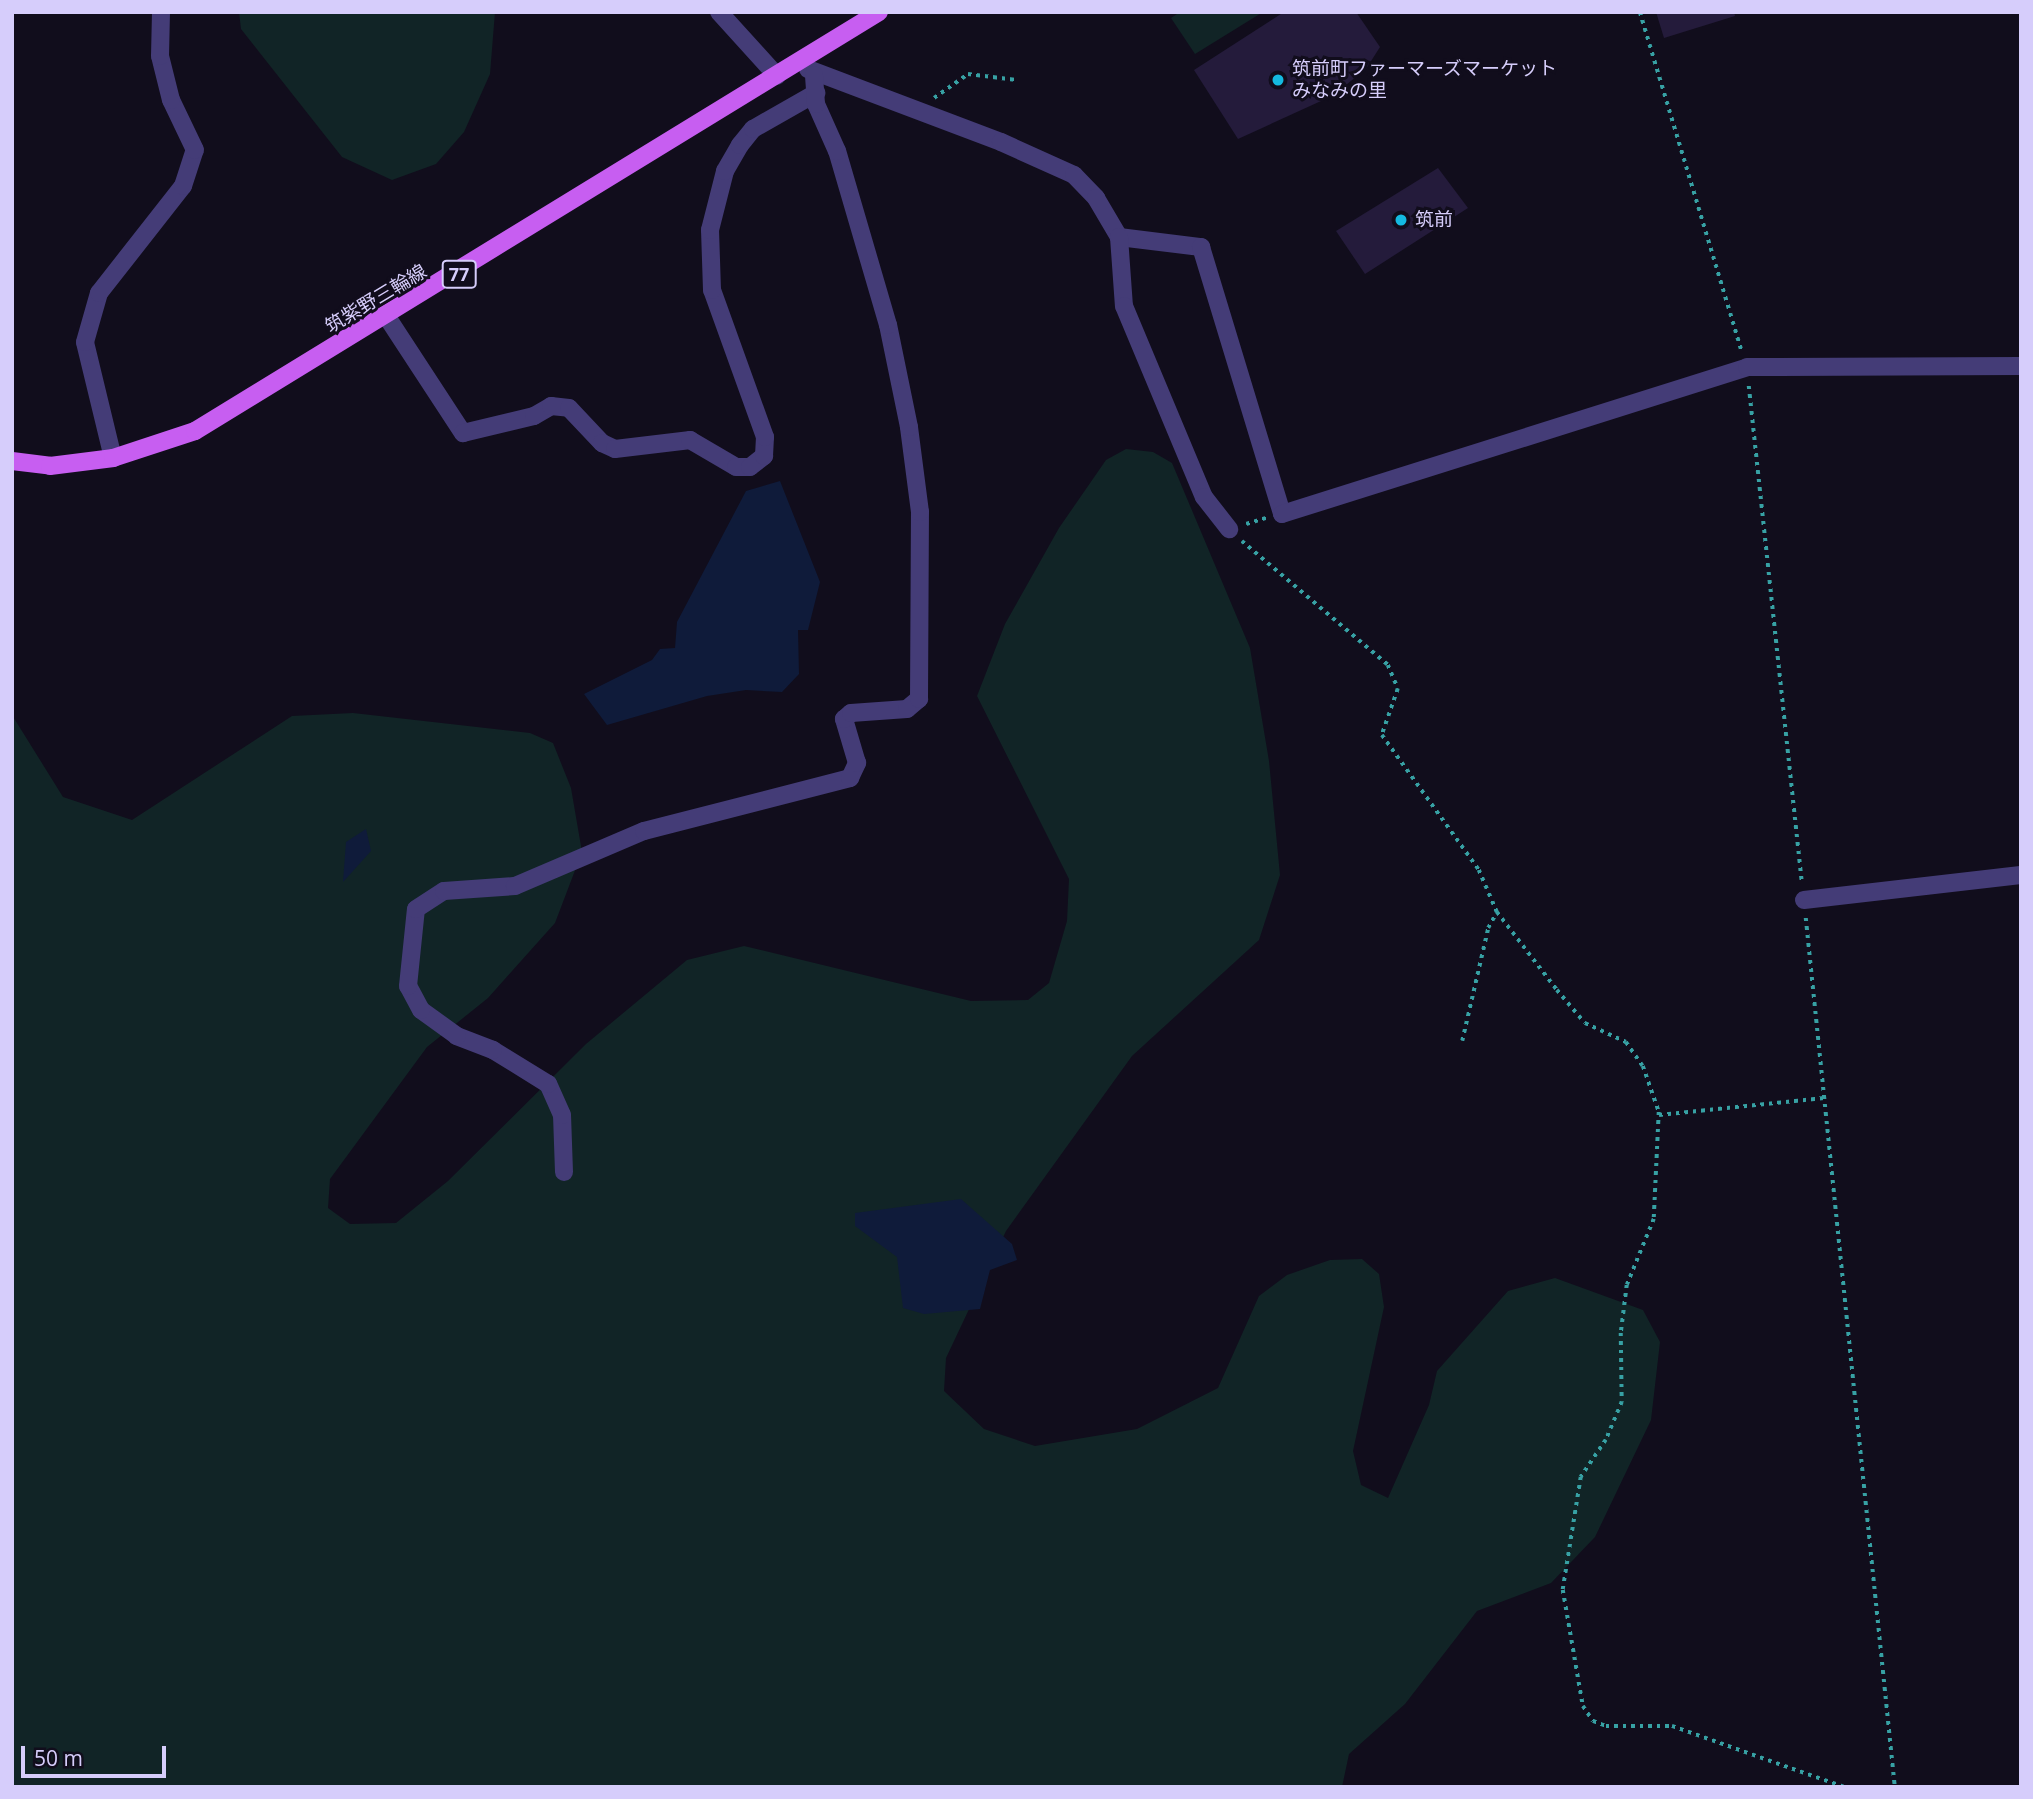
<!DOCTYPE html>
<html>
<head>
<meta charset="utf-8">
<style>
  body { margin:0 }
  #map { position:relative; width:2033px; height:1799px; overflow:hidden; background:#110d1c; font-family:"Open Sans","Noto Sans JP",sans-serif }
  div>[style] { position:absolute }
  .green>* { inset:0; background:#112426 }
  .water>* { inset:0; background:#0f1b3a }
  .building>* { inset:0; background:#241b3b }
  .path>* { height:3.5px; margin-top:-1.75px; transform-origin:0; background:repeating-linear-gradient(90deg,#37a1a4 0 3.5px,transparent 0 8.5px) }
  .minor>* { height:18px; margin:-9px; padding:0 9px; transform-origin:9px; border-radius:9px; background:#443c77 }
  .major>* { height:18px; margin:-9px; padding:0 9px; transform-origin:9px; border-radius:9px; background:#c75ef1 }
  .dots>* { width:19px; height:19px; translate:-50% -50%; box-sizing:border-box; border:4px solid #110d1c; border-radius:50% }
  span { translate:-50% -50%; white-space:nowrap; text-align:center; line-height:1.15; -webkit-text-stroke:6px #110d1c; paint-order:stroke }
  .shield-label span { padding:2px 5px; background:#110d1c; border:2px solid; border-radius:5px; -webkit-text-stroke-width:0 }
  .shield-label { font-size:18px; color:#d6cdfb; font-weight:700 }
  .poi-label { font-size:19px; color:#d6cdfb }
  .left { translate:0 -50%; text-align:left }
  .street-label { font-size:19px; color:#d6cdfb }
  .frame { position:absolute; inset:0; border:14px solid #d6cdfb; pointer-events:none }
  .scale { position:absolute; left:21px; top:1746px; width:145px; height:32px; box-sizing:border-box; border:4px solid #d6cdfb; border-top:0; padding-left:9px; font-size:21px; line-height:24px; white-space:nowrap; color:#d6cdfb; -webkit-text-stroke:5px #110d1c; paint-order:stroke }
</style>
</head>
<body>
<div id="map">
  <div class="green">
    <div style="clip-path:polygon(239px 12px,495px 12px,490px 74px,464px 132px,436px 164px,392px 180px,342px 157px,241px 29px)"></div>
    <div style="clip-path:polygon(1180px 12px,1263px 12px,1195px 54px,1171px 18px)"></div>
    <div style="clip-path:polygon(1126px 449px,1153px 452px,1172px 463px,1250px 648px,1269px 761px,1280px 875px,1259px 940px,1132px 1056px,1006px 1231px,946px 1358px,944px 1391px,984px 1429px,1035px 1446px,1137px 1429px,1218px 1388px,1259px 1296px,1287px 1275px,1330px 1260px,1362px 1259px,1379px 1274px,1384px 1307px,1353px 1451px,1361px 1485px,1388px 1498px,1429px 1405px,1437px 1371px,1508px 1291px,1555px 1278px,1643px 1310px,1660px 1342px,1651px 1420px,1595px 1537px,1551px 1583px,1477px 1611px,1405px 1704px,1349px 1754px,1342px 1787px,12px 1787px,12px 715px,63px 797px,132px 820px,292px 716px,353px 713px,530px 733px,553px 743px,571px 788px,582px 852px,555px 923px,488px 998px,427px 1047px,330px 1179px,328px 1208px,350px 1224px,396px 1223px,448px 1181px,586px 1044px,687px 960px,744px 946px,971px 1001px,1028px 1000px,1049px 983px,1067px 921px,1069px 879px,977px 696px,1005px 624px,1059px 528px,1106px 460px)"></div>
  </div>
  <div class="water">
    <div style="clip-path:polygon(780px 481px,820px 582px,808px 630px,798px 630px,799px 674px,782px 692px,746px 690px,707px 696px,607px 725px,584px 694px,652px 660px,660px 649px,675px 648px,677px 622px,746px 491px)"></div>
    <div style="clip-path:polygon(366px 829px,371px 851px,343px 882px,346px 842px)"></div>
    <div style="clip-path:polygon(961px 1199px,1012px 1244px,1017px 1260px,990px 1270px,980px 1309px,924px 1314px,903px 1308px,897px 1257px,855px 1226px,855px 1213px)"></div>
  </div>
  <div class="building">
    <div style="clip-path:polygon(1284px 12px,1356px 12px,1380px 47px,1366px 69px,1332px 96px,1238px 139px,1194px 70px)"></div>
    <div style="clip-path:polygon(1656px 12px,1734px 12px,1735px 16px,1664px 38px)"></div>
    <div style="clip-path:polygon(1438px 168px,1468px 208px,1365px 274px,1336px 231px)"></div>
  </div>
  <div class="path">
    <div style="left:1640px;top:12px;width:354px;rotate:73.3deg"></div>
    <div style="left:934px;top:98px;width:42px;rotate:-35.2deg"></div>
    <div style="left:968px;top:74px;width:49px;rotate:7deg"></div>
    <div style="left:1749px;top:386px;width:500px;rotate:83.9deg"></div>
    <div style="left:1246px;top:524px;width:21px;rotate:-17deg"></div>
    <div style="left:1242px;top:541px;width:192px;rotate:40.3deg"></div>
    <div style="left:1388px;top:665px;width:26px;rotate:67deg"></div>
    <div style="left:1398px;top:689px;width:49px;rotate:109.2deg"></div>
    <div style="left:1382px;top:735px;width:166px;rotate:54.3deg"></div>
    <div style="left:1479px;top:870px;width:46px;rotate:66.8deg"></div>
    <div style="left:1497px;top:912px;width:98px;rotate:52.4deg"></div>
    <div style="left:1557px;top:990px;width:43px;rotate:49.7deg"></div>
    <div style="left:1585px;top:1023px;width:45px;rotate:24.9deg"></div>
    <div style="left:1626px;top:1042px;width:29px;rotate:55deg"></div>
    <div style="left:1643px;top:1066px;width:49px;rotate:70.8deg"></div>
    <div style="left:1659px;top:1112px;width:107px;rotate:92.7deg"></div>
    <div style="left:1654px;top:1219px;width:71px;rotate:112.2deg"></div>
    <div style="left:1627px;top:1285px;width:48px;rotate:97.1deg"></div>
    <div style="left:1621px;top:1333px;width:69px;rotate:89.2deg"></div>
    <div style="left:1622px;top:1402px;width:41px;rotate:112.8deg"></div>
    <div style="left:1606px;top:1440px;width:45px;rotate:124deg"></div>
    <div style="left:1581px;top:1477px;width:114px;rotate:99.1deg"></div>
    <div style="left:1563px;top:1590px;width:118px;rotate:80.2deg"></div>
    <div style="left:1583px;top:1706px;width:18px;rotate:56deg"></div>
    <div style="left:1593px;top:1721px;width:14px;rotate:21deg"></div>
    <div style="left:1606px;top:1726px;width:66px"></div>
    <div style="left:1672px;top:1726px;width:182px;rotate:19.5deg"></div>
    <div style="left:1806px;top:918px;width:874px;rotate:84.15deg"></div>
    <div style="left:1462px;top:1041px;width:116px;rotate:-77deg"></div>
    <div style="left:1488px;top:928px;width:18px;rotate:-61deg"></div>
    <div style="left:1659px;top:1115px;width:166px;rotate:-5.9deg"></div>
  </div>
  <div class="minor">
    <div style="left:719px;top:12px;width:86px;rotate:47.8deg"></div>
    <div style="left:808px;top:69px;width:206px;rotate:20.7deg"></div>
    <div style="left:1001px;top:142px;width:80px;rotate:24.3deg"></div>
    <div style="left:1074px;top:175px;width:32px;rotate:46deg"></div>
    <div style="left:1096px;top:198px;width:45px;rotate:59.5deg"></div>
    <div style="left:1119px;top:237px;width:83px;rotate:7deg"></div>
    <div style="left:1201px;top:247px;width:279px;rotate:73.1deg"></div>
    <div style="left:1282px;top:514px;width:488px;rotate:-17.5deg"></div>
    <div style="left:1747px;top:367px;width:274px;rotate:-0.2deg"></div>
    <div style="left:1119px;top:237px;width:69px;rotate:85.9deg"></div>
    <div style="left:1124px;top:306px;width:207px;rotate:67.3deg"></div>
    <div style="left:1204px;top:497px;width:41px;rotate:52deg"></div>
    <div style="left:387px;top:317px;width:139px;rotate:56.8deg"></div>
    <div style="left:463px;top:433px;width:73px;rotate:-13.5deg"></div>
    <div style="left:534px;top:416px;width:20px;rotate:-30deg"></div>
    <div style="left:551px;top:406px;width:18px;rotate:6deg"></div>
    <div style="left:569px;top:408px;width:48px;rotate:46.7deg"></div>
    <div style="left:602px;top:443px;width:14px;rotate:25deg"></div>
    <div style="left:615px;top:449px;width:76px;rotate:-6.8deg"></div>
    <div style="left:690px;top:440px;width:53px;rotate:30.4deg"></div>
    <div style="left:736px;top:467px;width:14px"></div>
    <div style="left:750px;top:467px;width:18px;rotate:-38deg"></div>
    <div style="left:764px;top:456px;width:19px;rotate:-87deg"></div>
    <div style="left:765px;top:437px;width:156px;rotate:-109.8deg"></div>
    <div style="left:712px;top:290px;width:60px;rotate:-91.9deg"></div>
    <div style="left:710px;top:230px;width:61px;rotate:-75.7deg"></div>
    <div style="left:725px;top:171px;width:30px;rotate:-60deg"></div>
    <div style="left:740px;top:145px;width:21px;rotate:-51deg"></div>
    <div style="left:753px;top:129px;width:73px;rotate:-29.7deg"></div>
    <div style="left:113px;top:458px;width:119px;rotate:-103.6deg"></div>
    <div style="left:85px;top:342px;width:51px;rotate:-74.1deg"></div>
    <div style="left:99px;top:293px;width:136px;rotate:-51.9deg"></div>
    <div style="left:183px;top:186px;width:38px;rotate:-72deg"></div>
    <div style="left:195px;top:150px;width:55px;rotate:-115.6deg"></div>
    <div style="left:171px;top:100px;width:45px;rotate:-104deg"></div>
    <div style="left:160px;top:56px;width:44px;rotate:-88.7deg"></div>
    <div style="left:1804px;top:900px;width:218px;rotate:-6.6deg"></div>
    <div style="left:564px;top:1172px;width:57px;rotate:-92deg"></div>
    <div style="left:562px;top:1115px;width:34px;rotate:-114deg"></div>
    <div style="left:548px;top:1084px;width:65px;rotate:-148.3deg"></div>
    <div style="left:493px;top:1050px;width:39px;rotate:-159deg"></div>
    <div style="left:457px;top:1036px;width:44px;rotate:-144.2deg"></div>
    <div style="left:421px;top:1010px;width:27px;rotate:-118deg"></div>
    <div style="left:408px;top:986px;width:77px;rotate:-84.1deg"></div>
    <div style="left:416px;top:909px;width:33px;rotate:-33deg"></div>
    <div style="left:444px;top:891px;width:71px;rotate:-4deg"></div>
    <div style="left:515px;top:886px;width:140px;rotate:-23.1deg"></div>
    <div style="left:644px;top:831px;width:213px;rotate:-14.4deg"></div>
    <div style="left:850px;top:778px;width:17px;rotate:-65deg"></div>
    <div style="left:857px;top:763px;width:46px;rotate:-106.5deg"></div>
    <div style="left:844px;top:719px;width:9px;rotate:-41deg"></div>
    <div style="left:851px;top:713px;width:56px;rotate:-4.1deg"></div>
    <div style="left:907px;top:709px;width:16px;rotate:-40deg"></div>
    <div style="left:919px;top:699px;width:187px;rotate:-89.7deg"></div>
    <div style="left:920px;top:512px;width:86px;rotate:-97.4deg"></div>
    <div style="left:909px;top:427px;width:104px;rotate:-101.6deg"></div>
    <div style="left:888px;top:325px;width:181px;rotate:-106.3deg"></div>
    <div style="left:837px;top:151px;width:51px;rotate:-114.1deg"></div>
    <div style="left:816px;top:104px;width:29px;rotate:-94deg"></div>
  </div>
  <div class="major">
    <div style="left:12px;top:461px;width:38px;rotate:7deg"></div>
    <div style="left:50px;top:466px;width:64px;rotate:-7.2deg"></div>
    <div style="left:113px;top:458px;width:86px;rotate:-18.2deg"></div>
    <div style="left:195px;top:431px;width:802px;rotate:-31.49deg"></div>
  </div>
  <div class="dots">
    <div style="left:1278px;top:80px;background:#14b9e0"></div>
    <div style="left:1401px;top:220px;background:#14b9e0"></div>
  </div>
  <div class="shield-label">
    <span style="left:459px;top:274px">77</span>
  </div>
  <div class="poi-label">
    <span class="left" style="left:1292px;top:80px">筑前町ファーマーズマーケット<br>みなみの里</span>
    <span class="left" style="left:1415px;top:220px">筑前</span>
  </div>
  <div class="street-label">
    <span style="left:376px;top:299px;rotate:-31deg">筑紫野三輪線</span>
  </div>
  <div class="frame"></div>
  <div class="scale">50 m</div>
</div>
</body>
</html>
